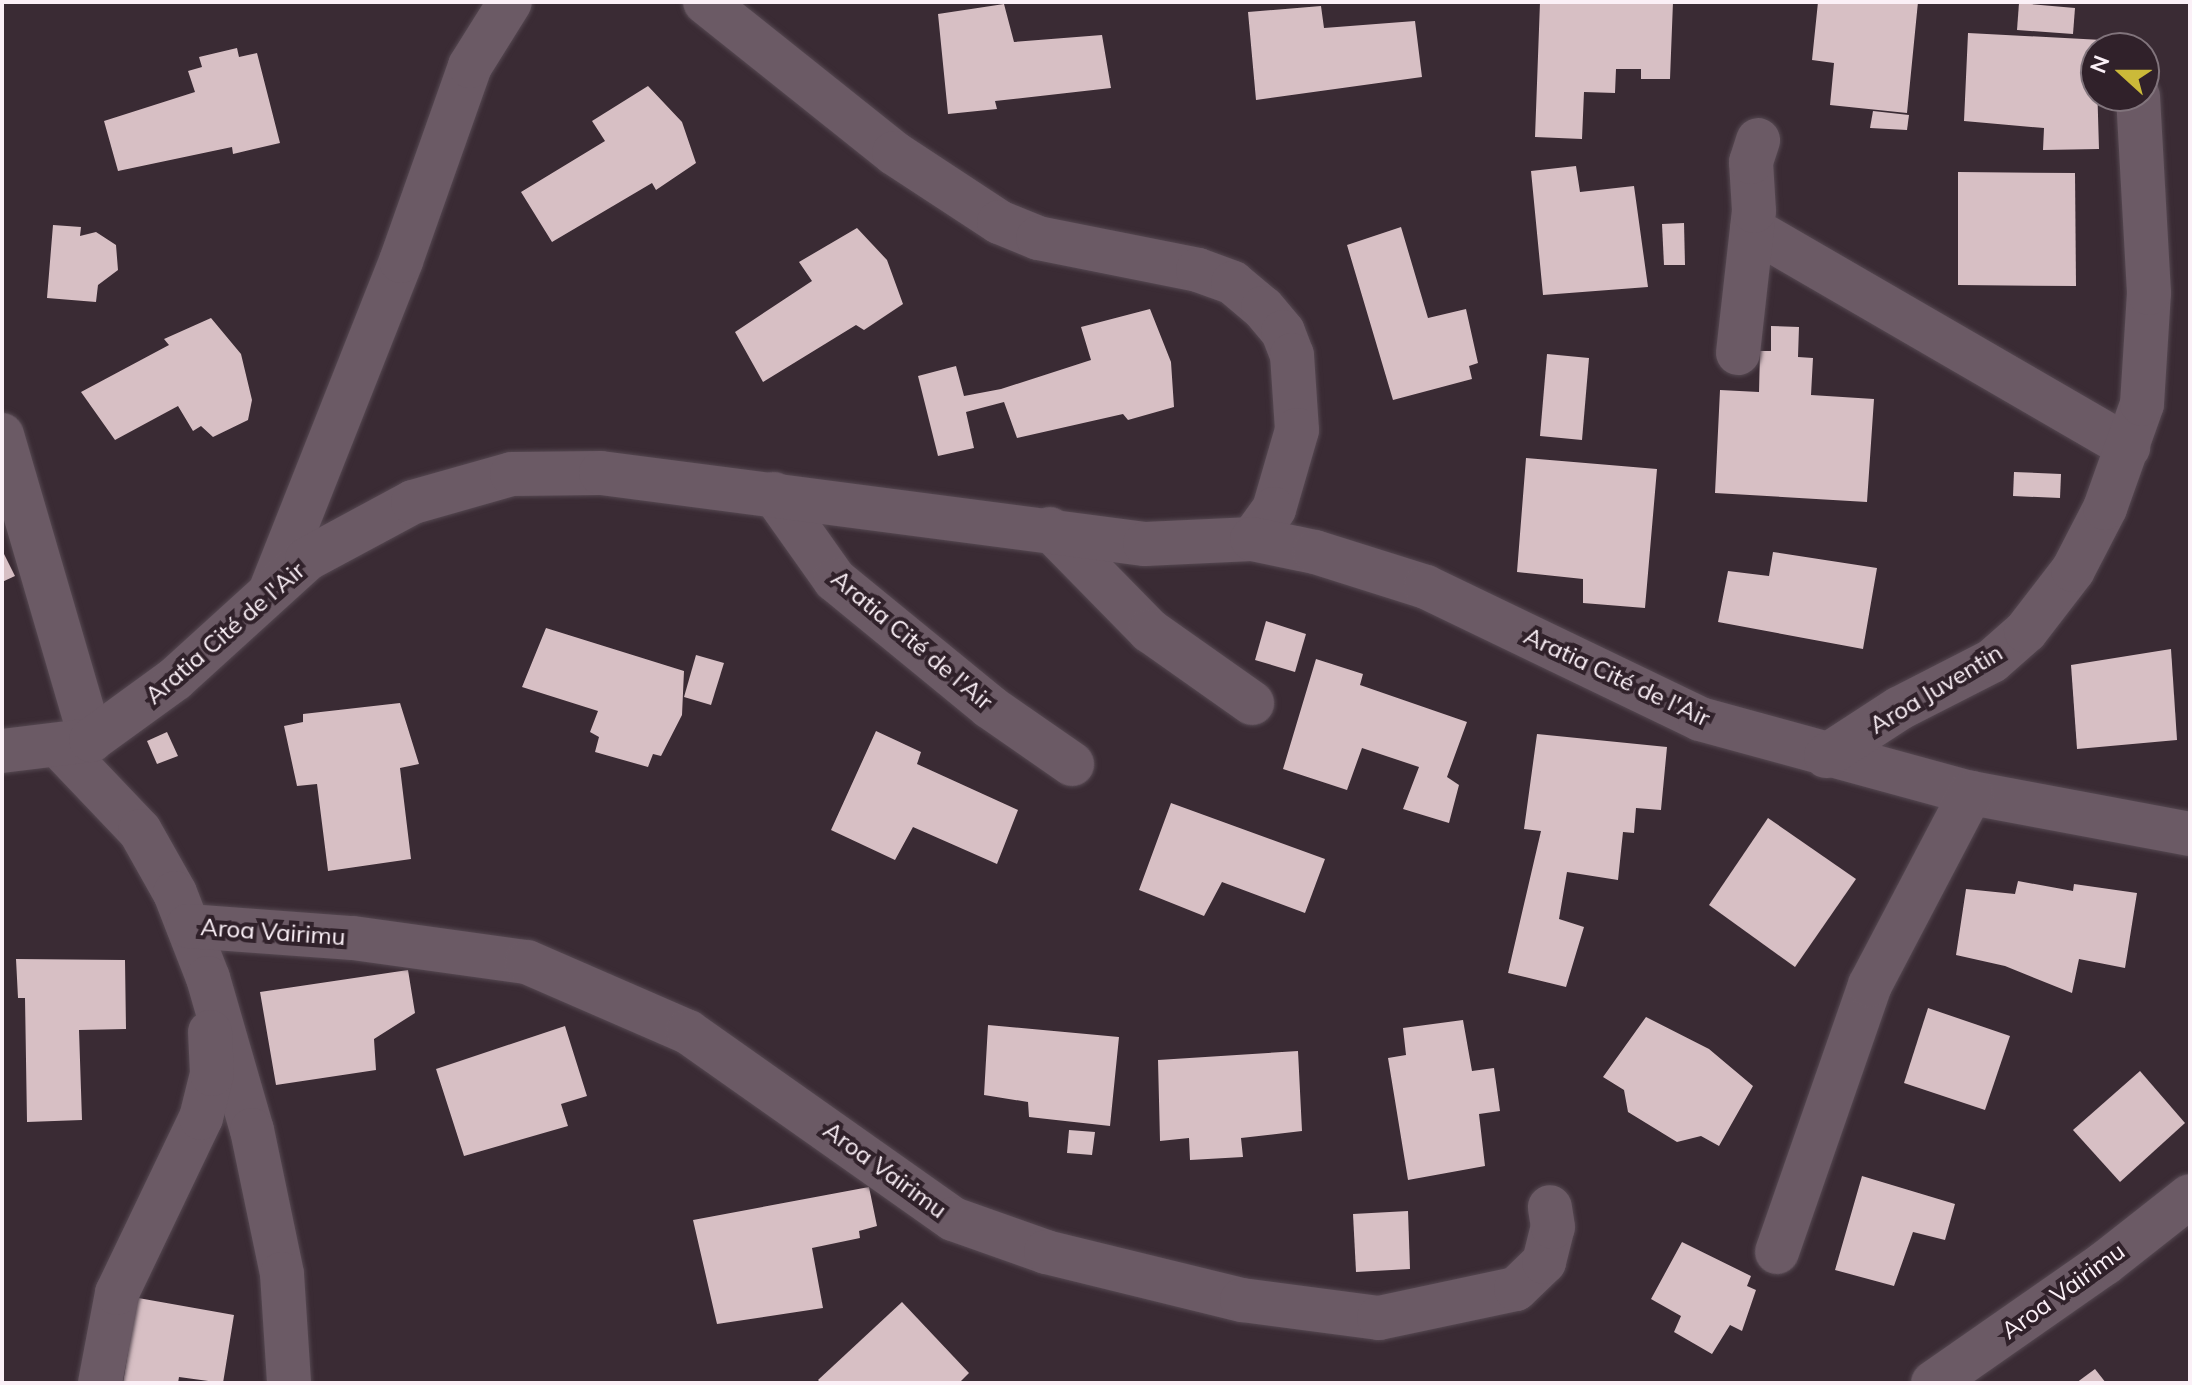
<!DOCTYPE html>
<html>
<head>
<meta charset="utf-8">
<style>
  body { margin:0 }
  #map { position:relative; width:2192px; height:1385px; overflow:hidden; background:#3a2b34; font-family:Mulish,sans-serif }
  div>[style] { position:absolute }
  .building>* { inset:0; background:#d7bfc4 }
  .roads { filter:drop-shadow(0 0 2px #554851) drop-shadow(0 0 2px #554851) }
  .minor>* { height:44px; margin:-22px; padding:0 22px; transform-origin:22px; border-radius:22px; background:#6b5a65 }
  span { translate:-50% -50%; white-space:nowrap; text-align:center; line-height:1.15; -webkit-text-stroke:8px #30212a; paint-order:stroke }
  .street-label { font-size:24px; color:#fbf0f7 }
  .frame { position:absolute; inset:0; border:4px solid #fbf0f7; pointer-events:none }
  .north { position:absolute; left:2080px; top:32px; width:80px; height:80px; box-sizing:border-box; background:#30212a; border:2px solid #81747c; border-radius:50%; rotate:291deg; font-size:22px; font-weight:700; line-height:32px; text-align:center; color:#fbf0f7 }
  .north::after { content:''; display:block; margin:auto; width:28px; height:36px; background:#cbba39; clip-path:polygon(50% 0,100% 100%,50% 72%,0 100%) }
</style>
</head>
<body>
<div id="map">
  <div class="building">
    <div style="clip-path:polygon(1540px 2px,1673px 2px,1670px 79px,1641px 79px,1641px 69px,1616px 69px,1615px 93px,1584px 92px,1582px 139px,1535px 137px)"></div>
    <div style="clip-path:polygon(1818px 2px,1918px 2px,1907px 113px,1830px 105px,1834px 63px,1812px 60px)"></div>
    <div style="clip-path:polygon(2019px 3px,2075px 8px,2073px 34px,2017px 30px)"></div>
    <div style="clip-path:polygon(1004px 4px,1014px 42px,1102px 35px,1111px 88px,995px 101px,997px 109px,948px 114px,938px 14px)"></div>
    <div style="clip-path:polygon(1321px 6px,1324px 28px,1415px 21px,1422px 77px,1256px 100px,1248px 12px)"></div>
    <div style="clip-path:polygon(1968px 33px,2102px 40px,2102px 48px,2096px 48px,2099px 149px,2043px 150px,2044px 128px,1964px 121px)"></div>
    <div style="clip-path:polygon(237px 48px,239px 57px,257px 53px,280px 143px,233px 154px,232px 147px,118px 171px,104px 121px,195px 92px,188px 71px,202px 67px,199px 57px)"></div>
    <div style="clip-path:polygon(648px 86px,682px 122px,696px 163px,656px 190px,652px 183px,552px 242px,521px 192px,605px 141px,592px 121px)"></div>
    <div style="clip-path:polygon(1873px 111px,1909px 115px,1907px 130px,1870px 128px)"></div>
    <div style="clip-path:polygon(1576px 166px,1580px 192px,1634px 186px,1648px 287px,1543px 295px,1531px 171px)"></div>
    <div style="clip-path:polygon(1958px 172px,2075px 173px,2076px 286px,1958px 285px)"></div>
    <div style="clip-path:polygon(1684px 223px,1685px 265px,1664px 265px,1662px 224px)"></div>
    <div style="clip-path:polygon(53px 225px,81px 227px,80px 236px,96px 232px,116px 245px,118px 270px,98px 285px,96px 302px,47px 298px)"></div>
    <div style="clip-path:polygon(1401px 227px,1428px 318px,1466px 309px,1478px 363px,1469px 366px,1472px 379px,1393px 400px,1347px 245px)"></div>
    <div style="clip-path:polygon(857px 228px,887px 260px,903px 304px,864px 330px,856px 325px,763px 382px,735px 332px,812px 281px,799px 262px)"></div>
    <div style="clip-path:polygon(1150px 309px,1171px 362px,1174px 407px,1128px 420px,1123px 414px,1017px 438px,1004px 402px,966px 412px,974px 448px,938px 456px,918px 376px,956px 366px,964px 396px,1001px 389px,1091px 360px,1081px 327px)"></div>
    <div style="clip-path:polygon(211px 318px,241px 354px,252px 400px,248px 420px,213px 437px,201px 426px,193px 431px,178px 406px,115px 440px,81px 392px,169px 345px,164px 339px)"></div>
    <div style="clip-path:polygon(1771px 326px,1799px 327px,1798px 357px,1813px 358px,1811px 395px,1874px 399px,1867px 502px,1715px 493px,1720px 390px,1759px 392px,1760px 351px,1771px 351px)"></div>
    <div style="clip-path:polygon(1547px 354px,1589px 358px,1582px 440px,1540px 436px)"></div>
    <div style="clip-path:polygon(1526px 458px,1657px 469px,1645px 608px,1583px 603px,1583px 579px,1517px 572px)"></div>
    <div style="clip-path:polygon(2014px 472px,2061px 474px,2060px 498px,2013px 496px)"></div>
    <div style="clip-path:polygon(2px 550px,15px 576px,2px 582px)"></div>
    <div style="clip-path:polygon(1773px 552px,1877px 568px,1863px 649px,1718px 622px,1728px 571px,1769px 576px)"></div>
    <div style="clip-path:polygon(1266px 621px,1306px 634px,1295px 672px,1255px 660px)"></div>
    <div style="clip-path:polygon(546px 628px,684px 671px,682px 715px,661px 756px,653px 754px,648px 767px,595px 752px,599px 737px,590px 732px,598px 711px,522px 687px)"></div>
    <div style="clip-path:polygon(2171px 649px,2177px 740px,2077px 749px,2071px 665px)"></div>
    <div style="clip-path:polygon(696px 655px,724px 663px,711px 705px,684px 697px)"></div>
    <div style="clip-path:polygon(1316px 659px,1363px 674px,1360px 685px,1467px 722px,1447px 777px,1459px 785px,1449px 823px,1403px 809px,1419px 767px,1362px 748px,1347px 790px,1283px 769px)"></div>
    <div style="clip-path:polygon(400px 703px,419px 764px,400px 768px,411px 859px,328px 871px,317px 784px,297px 786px,284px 726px,303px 722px,303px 714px)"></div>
    <div style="clip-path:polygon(876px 731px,921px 752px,917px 764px,1018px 810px,997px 864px,913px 827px,895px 860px,831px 830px)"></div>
    <div style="clip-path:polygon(167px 732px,178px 756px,157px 764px,147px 741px)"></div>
    <div style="clip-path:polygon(1537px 734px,1667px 747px,1661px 810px,1636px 808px,1634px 833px,1623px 832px,1618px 880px,1567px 872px,1559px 919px,1584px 927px,1566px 987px,1508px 973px,1541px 831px,1524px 829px)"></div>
    <div style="clip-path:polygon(1171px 803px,1325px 859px,1305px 913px,1222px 882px,1204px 916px,1139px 890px)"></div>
    <div style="clip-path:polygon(1768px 818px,1856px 879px,1795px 967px,1709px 905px)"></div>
    <div style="clip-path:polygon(2018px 881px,2073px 891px,2074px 884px,2137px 893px,2125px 968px,2079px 959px,2072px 993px,2005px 966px,1956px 955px,1966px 889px,2015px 894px)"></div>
    <div style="clip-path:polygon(16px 959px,125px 960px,126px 1029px,79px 1030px,82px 1120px,27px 1122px,25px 998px,18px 998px)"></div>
    <div style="clip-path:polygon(408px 970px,415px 1013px,374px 1039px,376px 1070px,276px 1085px,260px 992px)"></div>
    <div style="clip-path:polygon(1928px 1008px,2010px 1036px,1985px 1110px,1904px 1083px)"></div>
    <div style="clip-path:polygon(1646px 1017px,1709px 1049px,1753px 1086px,1719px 1146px,1701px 1136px,1677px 1142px,1628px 1112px,1624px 1090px,1603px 1077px)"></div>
    <div style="clip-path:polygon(1463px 1020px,1472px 1071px,1494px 1068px,1500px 1111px,1479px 1114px,1485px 1166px,1408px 1180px,1388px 1058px,1406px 1055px,1403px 1028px)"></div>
    <div style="clip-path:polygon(988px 1025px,1119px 1037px,1110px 1126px,1029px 1117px,1028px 1102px,984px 1095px)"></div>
    <div style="clip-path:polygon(565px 1026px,587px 1096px,561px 1104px,568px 1126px,464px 1156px,436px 1069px)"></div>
    <div style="clip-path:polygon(1298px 1051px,1302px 1131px,1241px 1138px,1243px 1157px,1190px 1160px,1189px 1138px,1160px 1141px,1158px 1060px)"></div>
    <div style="clip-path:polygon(2140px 1071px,2185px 1123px,2120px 1182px,2073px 1130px)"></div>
    <div style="clip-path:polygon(1069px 1130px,1095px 1132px,1092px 1155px,1067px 1153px)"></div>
    <div style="clip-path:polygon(1862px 1176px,1955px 1204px,1945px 1240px,1913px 1232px,1894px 1286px,1835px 1270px)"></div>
    <div style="clip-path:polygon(869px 1187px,877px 1226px,859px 1231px,860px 1238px,812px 1248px,823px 1308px,717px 1324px,693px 1220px)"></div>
    <div style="clip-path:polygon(1408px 1211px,1410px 1269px,1356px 1272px,1353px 1214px)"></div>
    <div style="clip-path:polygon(1682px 1242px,1751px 1276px,1747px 1286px,1756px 1290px,1742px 1331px,1730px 1325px,1712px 1354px,1674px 1332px,1681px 1316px,1651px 1299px)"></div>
    <div style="clip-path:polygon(127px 1296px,234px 1315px,223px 1383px,179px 1377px,178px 1383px,123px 1383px,129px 1345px)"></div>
    <div style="clip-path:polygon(902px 1302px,969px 1373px,959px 1383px,821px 1383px,818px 1380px)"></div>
    <div style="clip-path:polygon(2095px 1369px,2106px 1383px,2076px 1383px)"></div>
  </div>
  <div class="roads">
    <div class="minor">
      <div style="left:705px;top:2px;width:242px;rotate:38.6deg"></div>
      <div style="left:894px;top:153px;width:126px;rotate:33.3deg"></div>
      <div style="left:999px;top:222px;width:42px;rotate:22.3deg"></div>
      <div style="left:1038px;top:238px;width:163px;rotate:11.3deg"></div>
      <div style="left:1198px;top:270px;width:37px;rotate:20deg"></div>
      <div style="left:1233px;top:283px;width:39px;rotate:40deg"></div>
      <div style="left:1263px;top:308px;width:31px;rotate:50deg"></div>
      <div style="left:1283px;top:332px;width:25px;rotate:69deg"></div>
      <div style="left:1292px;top:355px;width:75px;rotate:86.2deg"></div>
      <div style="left:1297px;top:430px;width:82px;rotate:106.2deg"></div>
      <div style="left:1274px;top:509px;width:37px;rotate:126deg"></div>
      <div style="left:1752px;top:229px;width:435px;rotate:30.1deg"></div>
      <div style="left:1738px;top:353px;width:143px;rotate:-83.6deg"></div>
      <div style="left:1754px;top:211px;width:49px;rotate:-93.5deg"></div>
      <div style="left:1751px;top:162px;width:23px;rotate:-72deg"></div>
      <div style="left:2px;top:435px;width:318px;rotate:73.7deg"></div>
      <div style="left:774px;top:494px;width:105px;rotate:54.7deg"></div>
      <div style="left:835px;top:580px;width:200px;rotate:39.3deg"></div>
      <div style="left:990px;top:707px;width:100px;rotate:34.8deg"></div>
      <div style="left:1050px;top:529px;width:143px;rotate:45.6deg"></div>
      <div style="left:1150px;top:631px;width:125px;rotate:35.2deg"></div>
      <div style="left:272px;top:587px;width:351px;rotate:-68.4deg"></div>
      <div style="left:401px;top:261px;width:207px;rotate:-70.5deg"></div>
      <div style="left:470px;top:66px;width:75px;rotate:-58deg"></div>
      <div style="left:59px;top:746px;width:117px;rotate:46.4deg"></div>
      <div style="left:140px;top:831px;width:71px;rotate:60.6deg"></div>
      <div style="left:175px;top:893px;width:91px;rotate:68.8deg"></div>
      <div style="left:208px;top:978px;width:158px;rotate:73.9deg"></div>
      <div style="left:252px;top:1130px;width:147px;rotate:78.2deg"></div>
      <div style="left:282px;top:1274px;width:109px;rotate:86.3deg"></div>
      <div style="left:2px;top:751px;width:90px;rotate:-7deg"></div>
      <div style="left:91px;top:740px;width:104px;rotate:-36deg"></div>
      <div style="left:175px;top:679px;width:178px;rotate:-42.3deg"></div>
      <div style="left:307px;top:559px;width:120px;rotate:-28.3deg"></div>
      <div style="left:413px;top:502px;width:103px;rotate:-15.8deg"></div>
      <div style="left:512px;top:474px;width:89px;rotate:-0.6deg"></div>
      <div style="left:601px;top:473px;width:549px;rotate:7.44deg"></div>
      <div style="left:1145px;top:544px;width:107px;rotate:-2.7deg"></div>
      <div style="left:1252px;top:539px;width:64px;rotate:11.7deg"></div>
      <div style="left:1315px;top:552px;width:116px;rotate:17.5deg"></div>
      <div style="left:1426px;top:587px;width:304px;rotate:25.7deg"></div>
      <div style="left:1700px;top:719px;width:281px;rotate:15.3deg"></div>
      <div style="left:1971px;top:793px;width:223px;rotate:10.6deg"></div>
      <div style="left:1826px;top:756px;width:88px;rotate:-33deg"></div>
      <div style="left:1900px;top:708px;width:103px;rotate:-27.1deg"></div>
      <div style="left:1992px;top:661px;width:45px;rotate:-41.4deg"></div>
      <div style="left:2026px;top:631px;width:77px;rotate:-52.4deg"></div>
      <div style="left:2073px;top:570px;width:70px;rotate:-62.7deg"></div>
      <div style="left:2105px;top:508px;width:110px;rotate:-70.4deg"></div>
      <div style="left:2142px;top:404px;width:111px;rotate:-86.4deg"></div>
      <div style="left:2149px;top:293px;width:197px;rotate:-93.2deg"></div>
      <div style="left:188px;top:926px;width:165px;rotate:4.2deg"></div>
      <div style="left:353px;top:938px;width:176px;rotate:7.9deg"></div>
      <div style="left:527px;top:962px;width:176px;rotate:23.5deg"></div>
      <div style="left:688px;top:1032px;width:324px;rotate:35.2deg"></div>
      <div style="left:953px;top:1219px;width:99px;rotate:19.5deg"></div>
      <div style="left:1046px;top:1252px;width:202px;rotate:13.8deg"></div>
      <div style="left:1242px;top:1300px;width:138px;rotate:7.5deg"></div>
      <div style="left:1379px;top:1318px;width:140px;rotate:-12deg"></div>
      <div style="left:1516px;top:1289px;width:39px;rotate:-44deg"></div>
      <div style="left:1544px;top:1262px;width:36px;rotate:-76deg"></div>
      <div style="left:1553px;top:1227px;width:20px;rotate:-99deg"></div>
      <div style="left:1777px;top:1252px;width:283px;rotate:-70.8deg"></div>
      <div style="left:1870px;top:985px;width:217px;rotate:-62.3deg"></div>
      <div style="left:100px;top:1383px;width:92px;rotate:-79.3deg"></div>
      <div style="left:117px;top:1293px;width:194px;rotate:-64.4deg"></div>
      <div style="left:201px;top:1118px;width:45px;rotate:-76deg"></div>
      <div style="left:212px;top:1074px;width:42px;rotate:-92.7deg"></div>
      <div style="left:1933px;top:1383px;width:210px;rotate:-34.9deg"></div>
      <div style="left:2105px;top:1263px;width:108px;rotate:-38.2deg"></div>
    </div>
  </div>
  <div class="street-label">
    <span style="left:225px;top:633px;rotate:-41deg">Aratia Cité de l'Air</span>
    <span style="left:912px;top:640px;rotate:40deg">Aratia Cité de l'Air</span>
    <span style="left:1617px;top:677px;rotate:25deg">Aratia Cité de l'Air</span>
    <span style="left:1936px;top:689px;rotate:-31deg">Aroa Juventin</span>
    <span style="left:273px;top:932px;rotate:4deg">Aroa Vairimu</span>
    <span style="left:885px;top:1170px;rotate:36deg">Aroa Vairimu</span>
    <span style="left:2063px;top:1291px;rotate:-36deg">Aroa Vairimu</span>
  </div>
  <div class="frame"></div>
  <div class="north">N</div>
</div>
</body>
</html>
